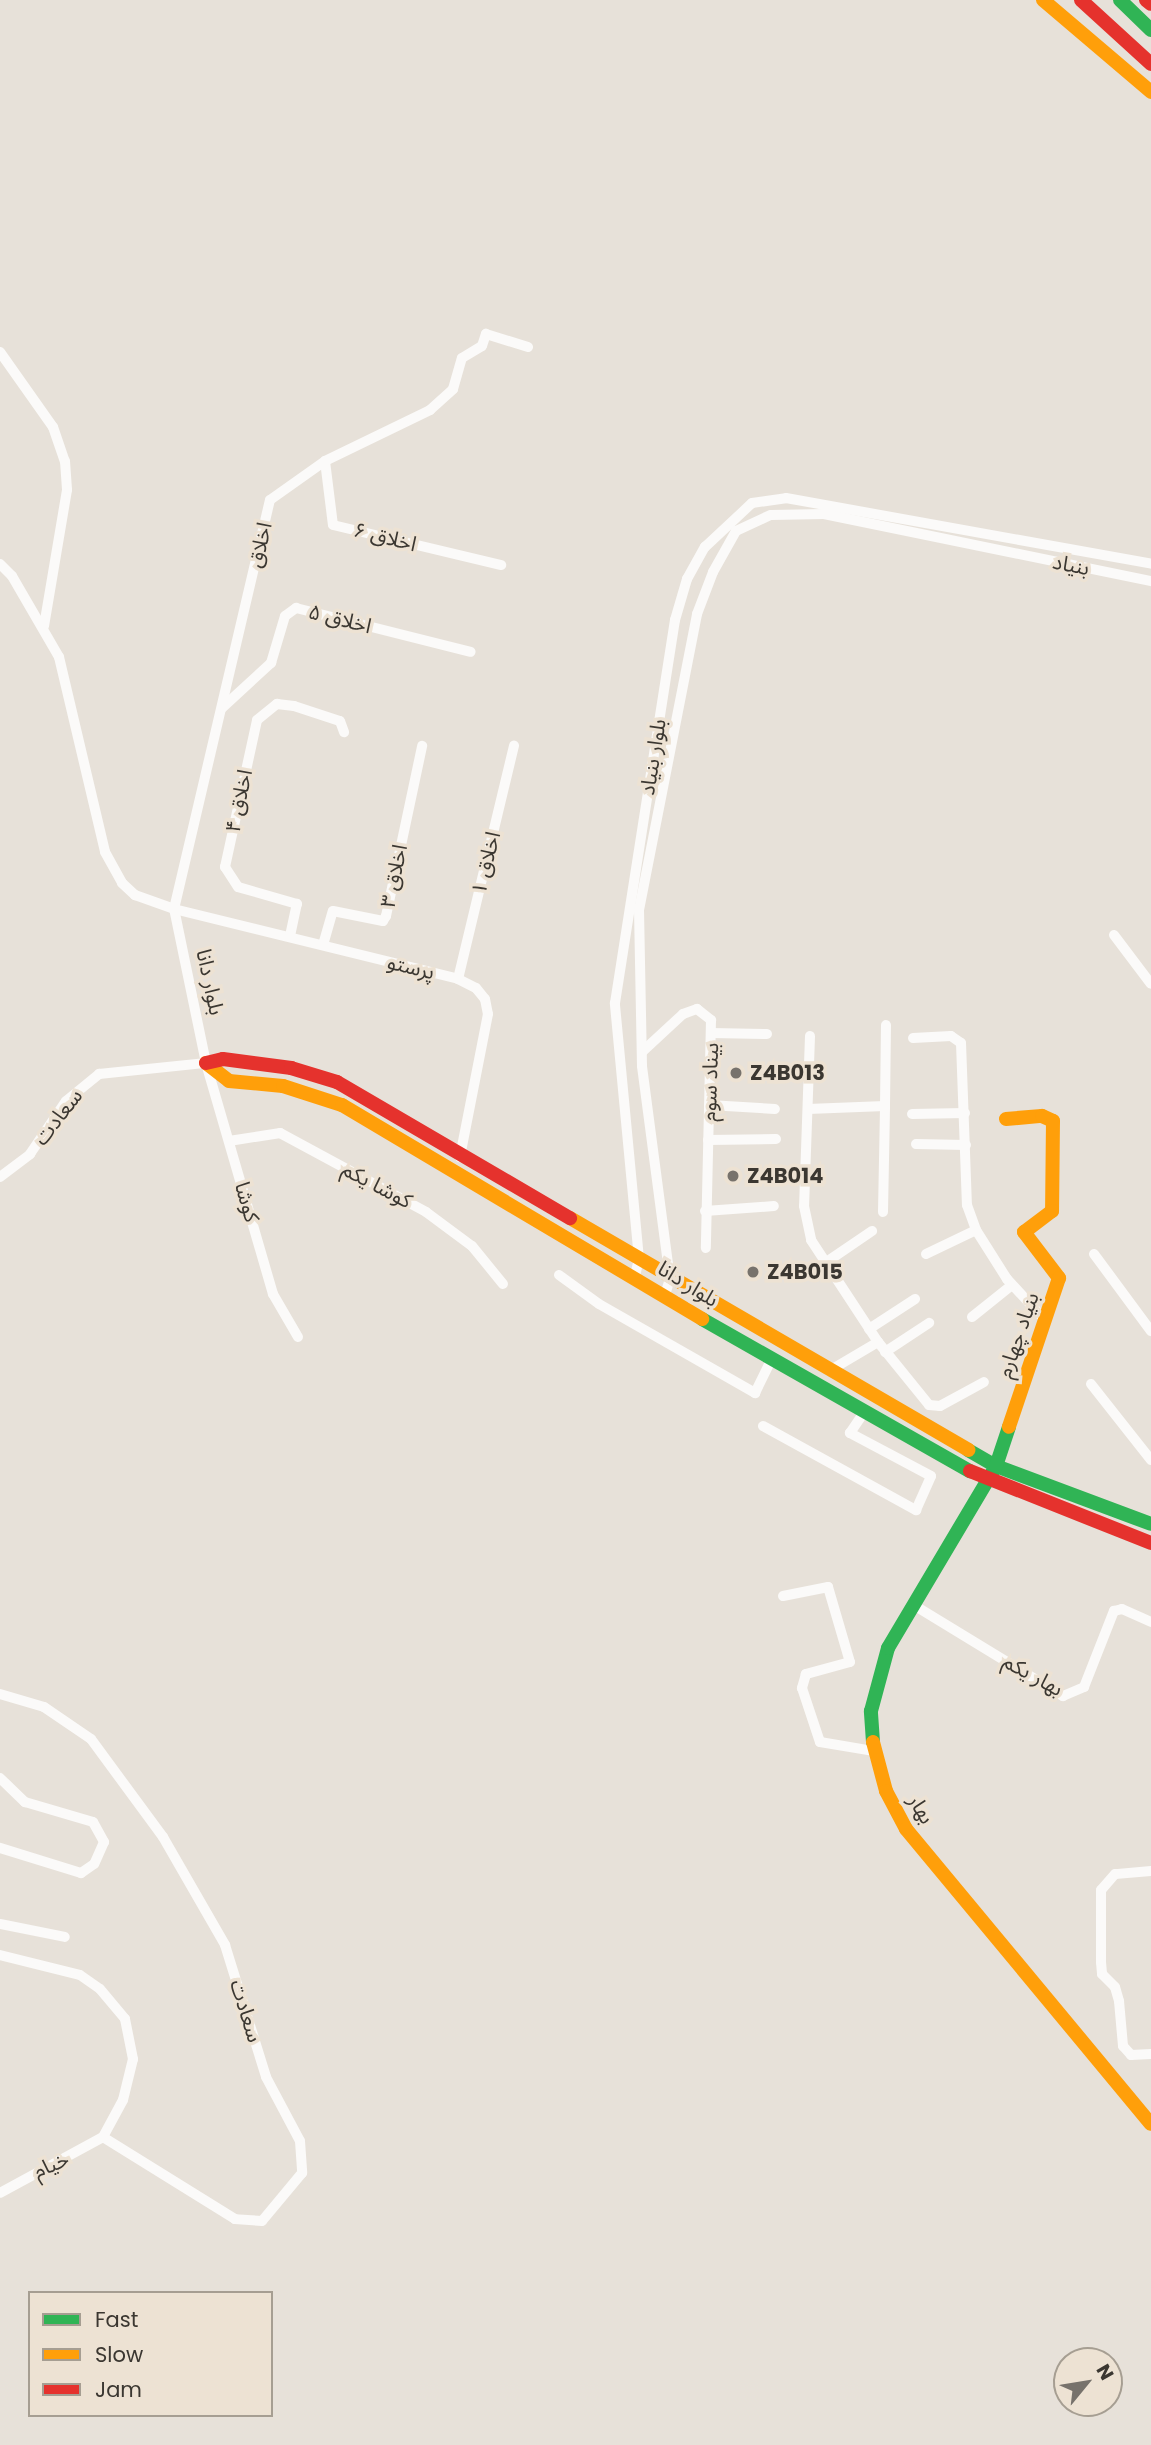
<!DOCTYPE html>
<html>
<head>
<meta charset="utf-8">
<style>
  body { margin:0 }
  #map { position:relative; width:1151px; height:2445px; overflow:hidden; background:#e7e1d9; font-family:Poppins,"Noto Sans Arabic",sans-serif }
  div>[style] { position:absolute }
  .street>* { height:10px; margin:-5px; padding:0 5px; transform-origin:5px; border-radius:5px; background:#fbfaf9 }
  .fast>* { height:14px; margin:-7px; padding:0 7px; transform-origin:7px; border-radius:7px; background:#30b455 }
  .slow>* { height:14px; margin:-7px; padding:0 7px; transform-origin:7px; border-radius:7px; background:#ff9f0a }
  .jam>* { height:14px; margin:-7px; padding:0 7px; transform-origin:7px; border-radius:7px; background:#e5322d }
  .dots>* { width:19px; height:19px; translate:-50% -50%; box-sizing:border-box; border:4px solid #ede2d3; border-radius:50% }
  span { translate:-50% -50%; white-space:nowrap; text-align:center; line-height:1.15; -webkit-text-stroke:7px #ede2d3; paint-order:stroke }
  .street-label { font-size:21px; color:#3b3731 }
  .poi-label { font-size:21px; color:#3b3731; font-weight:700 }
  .left { translate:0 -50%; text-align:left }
  .legend { position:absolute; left:28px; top:2291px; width:245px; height:126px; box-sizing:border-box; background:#ede2d3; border:2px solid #a69e92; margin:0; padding:9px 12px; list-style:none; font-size:21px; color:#3b3731 }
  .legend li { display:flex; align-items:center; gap:14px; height:35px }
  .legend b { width:35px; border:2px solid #a69e92 }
  .north { position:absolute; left:1053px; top:2347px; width:70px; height:70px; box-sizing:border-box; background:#ede2d3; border:2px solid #a69e92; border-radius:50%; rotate:60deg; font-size:19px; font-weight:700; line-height:28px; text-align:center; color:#3b3731 }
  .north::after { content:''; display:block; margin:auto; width:24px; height:32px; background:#77726c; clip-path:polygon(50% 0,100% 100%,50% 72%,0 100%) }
</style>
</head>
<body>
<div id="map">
  <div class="street">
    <div style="left:0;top:352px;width:92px;rotate:54.8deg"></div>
    <div style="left:53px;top:427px;width:36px;rotate:71deg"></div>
    <div style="left:65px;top:461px;width:29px;rotate:86deg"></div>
    <div style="left:67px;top:490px;width:138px;rotate:99.6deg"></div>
    <div style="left:325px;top:461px;width:64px;rotate:82.9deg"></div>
    <div style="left:333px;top:525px;width:173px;rotate:13.4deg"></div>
    <div style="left:0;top:564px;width:17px;rotate:45deg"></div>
    <div style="left:12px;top:576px;width:94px;rotate:59.9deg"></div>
    <div style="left:59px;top:657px;width:200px;rotate:76.7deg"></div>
    <div style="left:105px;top:852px;width:35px;rotate:61deg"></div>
    <div style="left:122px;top:883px;width:18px;rotate:43deg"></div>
    <div style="left:135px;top:895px;width:41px;rotate:19.7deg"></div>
    <div style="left:174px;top:909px;width:292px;rotate:13.8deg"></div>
    <div style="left:458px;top:979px;width:20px;rotate:27deg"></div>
    <div style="left:476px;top:988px;width:14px;rotate:51deg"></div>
    <div style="left:485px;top:999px;width:15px;rotate:79deg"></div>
    <div style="left:488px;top:1014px;width:146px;rotate:101.1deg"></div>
    <div style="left:222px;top:708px;width:67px;rotate:-42.6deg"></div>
    <div style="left:271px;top:663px;width:49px;rotate:-73.4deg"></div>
    <div style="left:285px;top:616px;width:14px;rotate:-36deg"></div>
    <div style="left:296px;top:608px;width:180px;rotate:14.1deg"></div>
    <div style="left:1114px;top:935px;width:61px;rotate:52.9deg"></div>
    <div style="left:290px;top:936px;width:33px;rotate:-78deg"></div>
    <div style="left:297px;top:904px;width:61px;rotate:-163.9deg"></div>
    <div style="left:238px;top:887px;width:24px;rotate:-123deg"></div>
    <div style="left:225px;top:867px;width:150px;rotate:-77.7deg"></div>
    <div style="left:257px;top:720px;width:26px;rotate:-39deg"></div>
    <div style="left:277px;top:704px;width:17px;rotate:7deg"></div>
    <div style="left:294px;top:706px;width:48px;rotate:18.1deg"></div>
    <div style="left:340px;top:721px;width:12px;rotate:70deg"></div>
    <div style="left:323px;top:945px;width:35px;rotate:-74deg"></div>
    <div style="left:333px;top:911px;width:51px;rotate:11.3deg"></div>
    <div style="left:383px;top:921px;width:6px;rotate:-59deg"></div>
    <div style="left:386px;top:916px;width:174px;rotate:-78deg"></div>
    <div style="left:458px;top:979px;width:240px;rotate:-76.5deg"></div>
    <div style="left:711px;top:1033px;width:56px;rotate:1deg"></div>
    <div style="left:810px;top:1036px;width:170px;rotate:92deg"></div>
    <div style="left:804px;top:1206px;width:35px;rotate:78deg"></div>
    <div style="left:811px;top:1240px;width:122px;rotate:56.7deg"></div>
    <div style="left:878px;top:1342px;width:81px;rotate:51deg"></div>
    <div style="left:929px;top:1405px;width:11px;rotate:5deg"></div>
    <div style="left:940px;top:1406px;width:50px;rotate:-28.6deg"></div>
    <div style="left:913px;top:1038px;width:38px;rotate:-3deg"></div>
    <div style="left:951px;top:1036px;width:12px;rotate:35deg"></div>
    <div style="left:961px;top:1043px;width:162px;rotate:87.9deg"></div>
    <div style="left:967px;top:1205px;width:27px;rotate:70deg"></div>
    <div style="left:976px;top:1230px;width:58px;rotate:57.7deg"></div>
    <div style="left:1007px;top:1279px;width:56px;rotate:47.2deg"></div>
    <div style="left:643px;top:1051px;width:54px;rotate:-42.8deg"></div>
    <div style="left:683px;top:1014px;width:15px;rotate:-20deg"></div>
    <div style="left:697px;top:1009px;width:18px;rotate:38deg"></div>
    <div style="left:711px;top:1020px;width:228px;rotate:91.3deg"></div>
    <div style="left:709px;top:1105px;width:66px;rotate:3.5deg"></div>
    <div style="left:808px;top:1109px;width:77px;rotate:-2.2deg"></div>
    <div style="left:885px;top:1106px;width:81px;rotate:-89.3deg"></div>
    <div style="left:912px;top:1114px;width:53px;rotate:-1.1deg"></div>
    <div style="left:708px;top:1140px;width:68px;rotate:-0.8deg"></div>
    <div style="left:229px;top:1141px;width:52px;rotate:-8.9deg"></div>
    <div style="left:280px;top:1133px;width:166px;rotate:28.4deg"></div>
    <div style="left:426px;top:1212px;width:57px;rotate:36.5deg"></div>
    <div style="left:472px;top:1246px;width:49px;rotate:50.8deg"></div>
    <div style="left:916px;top:1144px;width:50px;rotate:1.1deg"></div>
    <div style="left:0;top:1177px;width:38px;rotate:-37deg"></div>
    <div style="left:30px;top:1154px;width:64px;rotate:-55.8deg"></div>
    <div style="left:66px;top:1101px;width:43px;rotate:-39.3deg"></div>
    <div style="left:99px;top:1074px;width:108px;rotate:-5.9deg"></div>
    <div style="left:705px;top:1211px;width:69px;rotate:-4.1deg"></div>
    <div style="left:883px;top:1212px;width:106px;rotate:-88.9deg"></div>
    <div style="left:926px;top:1254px;width:55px;rotate:-25.6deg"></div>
    <div style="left:1094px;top:1254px;width:96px;rotate:53.5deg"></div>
    <div style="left:825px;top:1263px;width:57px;rotate:-34.2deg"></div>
    <div style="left:559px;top:1275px;width:49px;rotate:35.9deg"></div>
    <div style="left:599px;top:1304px;width:180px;rotate:29.7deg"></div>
    <div style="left:755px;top:1393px;width:37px;rotate:-64deg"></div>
    <div style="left:635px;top:1276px;width:17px;rotate:-77deg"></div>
    <div style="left:639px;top:1259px;width:257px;rotate:-95.4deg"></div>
    <div style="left:615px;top:1003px;width:388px;rotate:-81.1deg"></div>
    <div style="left:675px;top:620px;width:43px;rotate:-73.7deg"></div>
    <div style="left:687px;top:579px;width:37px;rotate:-61deg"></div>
    <div style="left:705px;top:547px;width:64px;rotate:-43.1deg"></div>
    <div style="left:752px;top:503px;width:34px;rotate:-8deg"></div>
    <div style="left:786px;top:498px;width:371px;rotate:10.2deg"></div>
    <div style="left:665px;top:1295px;width:17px;rotate:-73deg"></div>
    <div style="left:670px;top:1279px;width:215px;rotate:-97.5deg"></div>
    <div style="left:642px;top:1066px;width:156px;rotate:-91.1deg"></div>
    <div style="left:639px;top:910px;width:302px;rotate:-78.9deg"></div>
    <div style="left:697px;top:614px;width:45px;rotate:-69.1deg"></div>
    <div style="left:713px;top:572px;width:47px;rotate:-60.7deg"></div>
    <div style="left:736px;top:531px;width:38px;rotate:-25deg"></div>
    <div style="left:771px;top:515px;width:53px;rotate:-1.1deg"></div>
    <div style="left:824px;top:514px;width:334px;rotate:11.6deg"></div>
    <div style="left:972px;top:1317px;width:51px;rotate:-38.7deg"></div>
    <div style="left:869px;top:1329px;width:55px;rotate:-33.1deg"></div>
    <div style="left:298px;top:1337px;width:50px;rotate:-120.2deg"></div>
    <div style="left:273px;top:1294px;width:241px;rotate:-106.2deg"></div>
    <div style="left:206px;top:1063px;width:157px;rotate:-101.7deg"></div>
    <div style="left:174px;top:909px;width:420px;rotate:-76.8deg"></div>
    <div style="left:270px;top:500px;width:67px;rotate:-35.3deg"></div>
    <div style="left:325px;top:461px;width:117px;rotate:-25.9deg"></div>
    <div style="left:430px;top:410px;width:31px;rotate:-42deg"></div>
    <div style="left:453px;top:389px;width:32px;rotate:-74deg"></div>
    <div style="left:462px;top:358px;width:23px;rotate:-31deg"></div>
    <div style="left:482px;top:346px;width:13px;rotate:-72deg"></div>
    <div style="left:486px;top:334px;width:44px;rotate:17.2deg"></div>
    <div style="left:885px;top:1352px;width:53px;rotate:-33.4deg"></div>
    <div style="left:829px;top:1371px;width:57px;rotate:-30.6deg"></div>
    <div style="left:1091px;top:1384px;width:97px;rotate:51.7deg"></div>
    <div style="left:763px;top:1426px;width:175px;rotate:28.8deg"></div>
    <div style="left:916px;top:1510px;width:37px;rotate:-66deg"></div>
    <div style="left:931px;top:1476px;width:92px;rotate:-152deg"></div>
    <div style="left:850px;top:1433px;width:23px;rotate:-56deg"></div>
    <div style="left:783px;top:1596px;width:46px;rotate:-11.3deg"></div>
    <div style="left:828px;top:1587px;width:78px;rotate:73.7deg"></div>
    <div style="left:850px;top:1662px;width:46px;rotate:164.7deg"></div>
    <div style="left:806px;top:1674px;width:15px;rotate:106deg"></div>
    <div style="left:802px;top:1688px;width:57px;rotate:71.6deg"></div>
    <div style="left:820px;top:1742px;width:55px;rotate:9.5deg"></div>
    <div style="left:912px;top:1604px;width:177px;rotate:31.4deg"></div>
    <div style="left:1063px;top:1696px;width:23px;rotate:-23deg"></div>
    <div style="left:1084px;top:1687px;width:82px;rotate:-68.5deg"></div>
    <div style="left:1114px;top:1611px;width:8px;rotate:-14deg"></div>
    <div style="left:1122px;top:1609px;width:32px;rotate:24deg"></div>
    <div style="left:0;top:1694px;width:46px;rotate:16.5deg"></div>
    <div style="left:44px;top:1707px;width:57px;rotate:34.2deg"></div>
    <div style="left:91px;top:1739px;width:122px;rotate:53.7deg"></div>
    <div style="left:163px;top:1837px;width:125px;rotate:60.1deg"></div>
    <div style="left:225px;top:1945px;width:138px;rotate:72.7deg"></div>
    <div style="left:266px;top:2077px;width:72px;rotate:62deg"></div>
    <div style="left:300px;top:2141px;width:32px;rotate:86deg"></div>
    <div style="left:302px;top:2173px;width:62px;rotate:129.8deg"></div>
    <div style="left:262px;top:2221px;width:27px;rotate:-176deg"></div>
    <div style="left:235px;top:2219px;width:155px;rotate:-148.2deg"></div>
    <div style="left:0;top:1778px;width:35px;rotate:44deg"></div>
    <div style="left:25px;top:1802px;width:71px;rotate:16.4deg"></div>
    <div style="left:93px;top:1822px;width:23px;rotate:61deg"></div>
    <div style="left:104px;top:1842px;width:24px;rotate:114deg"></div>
    <div style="left:94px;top:1864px;width:16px;rotate:145deg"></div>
    <div style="left:81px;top:1873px;width:85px;rotate:-162.8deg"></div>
    <div style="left:1151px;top:1871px;width:36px;rotate:175deg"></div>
    <div style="left:1115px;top:1874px;width:21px;rotate:131deg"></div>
    <div style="left:1101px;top:1890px;width:72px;rotate:90deg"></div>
    <div style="left:1101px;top:1962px;width:12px;rotate:85deg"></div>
    <div style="left:1102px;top:1974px;width:18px;rotate:45deg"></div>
    <div style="left:1115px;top:1987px;width:15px;rotate:74deg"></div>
    <div style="left:1119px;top:2001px;width:45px;rotate:84.9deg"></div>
    <div style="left:1123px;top:2046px;width:12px;rotate:48deg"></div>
    <div style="left:1131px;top:2055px;width:20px;rotate:-3deg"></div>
    <div style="left:0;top:1924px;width:66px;rotate:11.3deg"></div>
    <div style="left:0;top:1955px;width:82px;rotate:14deg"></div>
    <div style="left:80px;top:1975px;width:24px;rotate:35deg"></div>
    <div style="left:100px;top:1989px;width:39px;rotate:50deg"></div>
    <div style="left:125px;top:2019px;width:41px;rotate:78.7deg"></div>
    <div style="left:133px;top:2059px;width:42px;rotate:103.7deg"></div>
    <div style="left:123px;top:2100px;width:42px;rotate:118.4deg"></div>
    <div style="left:103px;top:2137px;width:117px;rotate:151.5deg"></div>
  </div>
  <div class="fast">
    <div style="left:1120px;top:0;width:43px;rotate:44.1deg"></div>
    <div style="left:702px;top:1319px;width:308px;rotate:29.6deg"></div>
    <div style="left:968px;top:1450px;width:32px;rotate:30deg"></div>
    <div style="left:996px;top:1466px;width:165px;rotate:20.5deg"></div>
    <div style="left:873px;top:1742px;width:31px;rotate:-94deg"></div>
    <div style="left:871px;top:1711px;width:65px;rotate:-74.9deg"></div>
    <div style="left:888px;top:1648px;width:212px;rotate:-59.3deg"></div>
    <div style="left:996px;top:1466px;width:41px;rotate:-71.6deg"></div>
  </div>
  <div class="slow">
    <div style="left:1043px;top:0;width:142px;rotate:40.4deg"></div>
    <div style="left:206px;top:1063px;width:29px;rotate:38deg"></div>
    <div style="left:229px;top:1081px;width:54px;rotate:5.3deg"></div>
    <div style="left:283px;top:1086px;width:62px;rotate:17.9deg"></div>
    <div style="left:342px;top:1105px;width:419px;rotate:30.7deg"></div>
    <div style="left:1006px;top:1119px;width:36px;rotate:-5deg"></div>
    <div style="left:1042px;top:1116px;width:12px;rotate:24deg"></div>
    <div style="left:1053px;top:1121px;width:90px;rotate:90.6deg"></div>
    <div style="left:1052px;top:1211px;width:35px;rotate:143deg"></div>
    <div style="left:1024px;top:1232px;width:58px;rotate:52.7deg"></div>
    <div style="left:1059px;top:1278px;width:157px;rotate:108.6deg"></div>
    <div style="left:570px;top:1218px;width:461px;rotate:30.2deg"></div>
    <div style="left:873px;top:1742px;width:51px;rotate:75.1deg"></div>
    <div style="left:886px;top:1791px;width:43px;rotate:62.2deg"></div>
    <div style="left:906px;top:1829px;width:383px;rotate:50.3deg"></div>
  </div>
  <div class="jam">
    <div style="left:1081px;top:0;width:95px;rotate:42.4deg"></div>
    <div style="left:1146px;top:0;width:6px;rotate:39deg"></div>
    <div style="left:206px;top:1063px;width:17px;rotate:-13deg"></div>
    <div style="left:223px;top:1059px;width:69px;rotate:7.5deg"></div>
    <div style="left:291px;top:1068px;width:48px;rotate:16.9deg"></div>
    <div style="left:337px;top:1082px;width:270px;rotate:30.3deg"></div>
    <div style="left:970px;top:1471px;width:195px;rotate:21.7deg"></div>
  </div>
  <div class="dots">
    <div style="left:736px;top:1073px;background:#77726c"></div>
    <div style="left:733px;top:1176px;background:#77726c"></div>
    <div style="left:753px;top:1272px;background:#77726c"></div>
  </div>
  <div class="street-label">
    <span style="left:385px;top:537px;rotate:14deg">اخلاق ۶</span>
    <span style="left:260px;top:545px;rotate:-77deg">اخلاق</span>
    <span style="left:1071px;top:565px;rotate:11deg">بنیاد</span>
    <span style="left:340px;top:619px;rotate:14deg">اخلاق ۵</span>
    <span style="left:653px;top:757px;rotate:-81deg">بلوار بنیاد</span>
    <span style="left:239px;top:801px;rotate:-78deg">اخلاق ۴</span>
    <span style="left:486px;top:863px;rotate:-76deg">اخلاق ۱</span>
    <span style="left:394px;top:876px;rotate:-78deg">اخلاق ۳</span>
    <span style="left:411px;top:967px;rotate:14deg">پرستو</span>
    <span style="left:210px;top:982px;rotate:78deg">بلوار دانا</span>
    <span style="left:710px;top:1082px;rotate:-88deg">بیناد سوم</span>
    <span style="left:58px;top:1117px;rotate:-52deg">سعادت</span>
    <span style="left:377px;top:1185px;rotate:28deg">کوشا یکم</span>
    <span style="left:247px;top:1202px;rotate:74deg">کوشا</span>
    <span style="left:688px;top:1284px;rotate:32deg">بلوار دانا</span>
    <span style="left:1018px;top:1335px;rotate:-71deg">بنیاد چهارم</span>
    <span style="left:1033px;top:1675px;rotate:29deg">بهار یکم</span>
    <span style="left:921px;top:1809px;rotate:59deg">بهار</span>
    <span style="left:246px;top:2011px;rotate:73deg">سعادت</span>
    <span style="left:51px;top:2165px;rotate:-24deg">خیام</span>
  </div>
  <div class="poi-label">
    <span class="left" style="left:750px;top:1073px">Z4B013</span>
    <span class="left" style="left:747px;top:1176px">Z4B014</span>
    <span class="left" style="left:767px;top:1272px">Z4B015</span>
  </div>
  <ul class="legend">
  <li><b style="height:9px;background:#30b455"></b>Fast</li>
  <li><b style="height:9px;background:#ff9f0a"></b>Slow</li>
  <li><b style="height:9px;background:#e5322d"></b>Jam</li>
  </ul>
  <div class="north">N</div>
</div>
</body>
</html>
